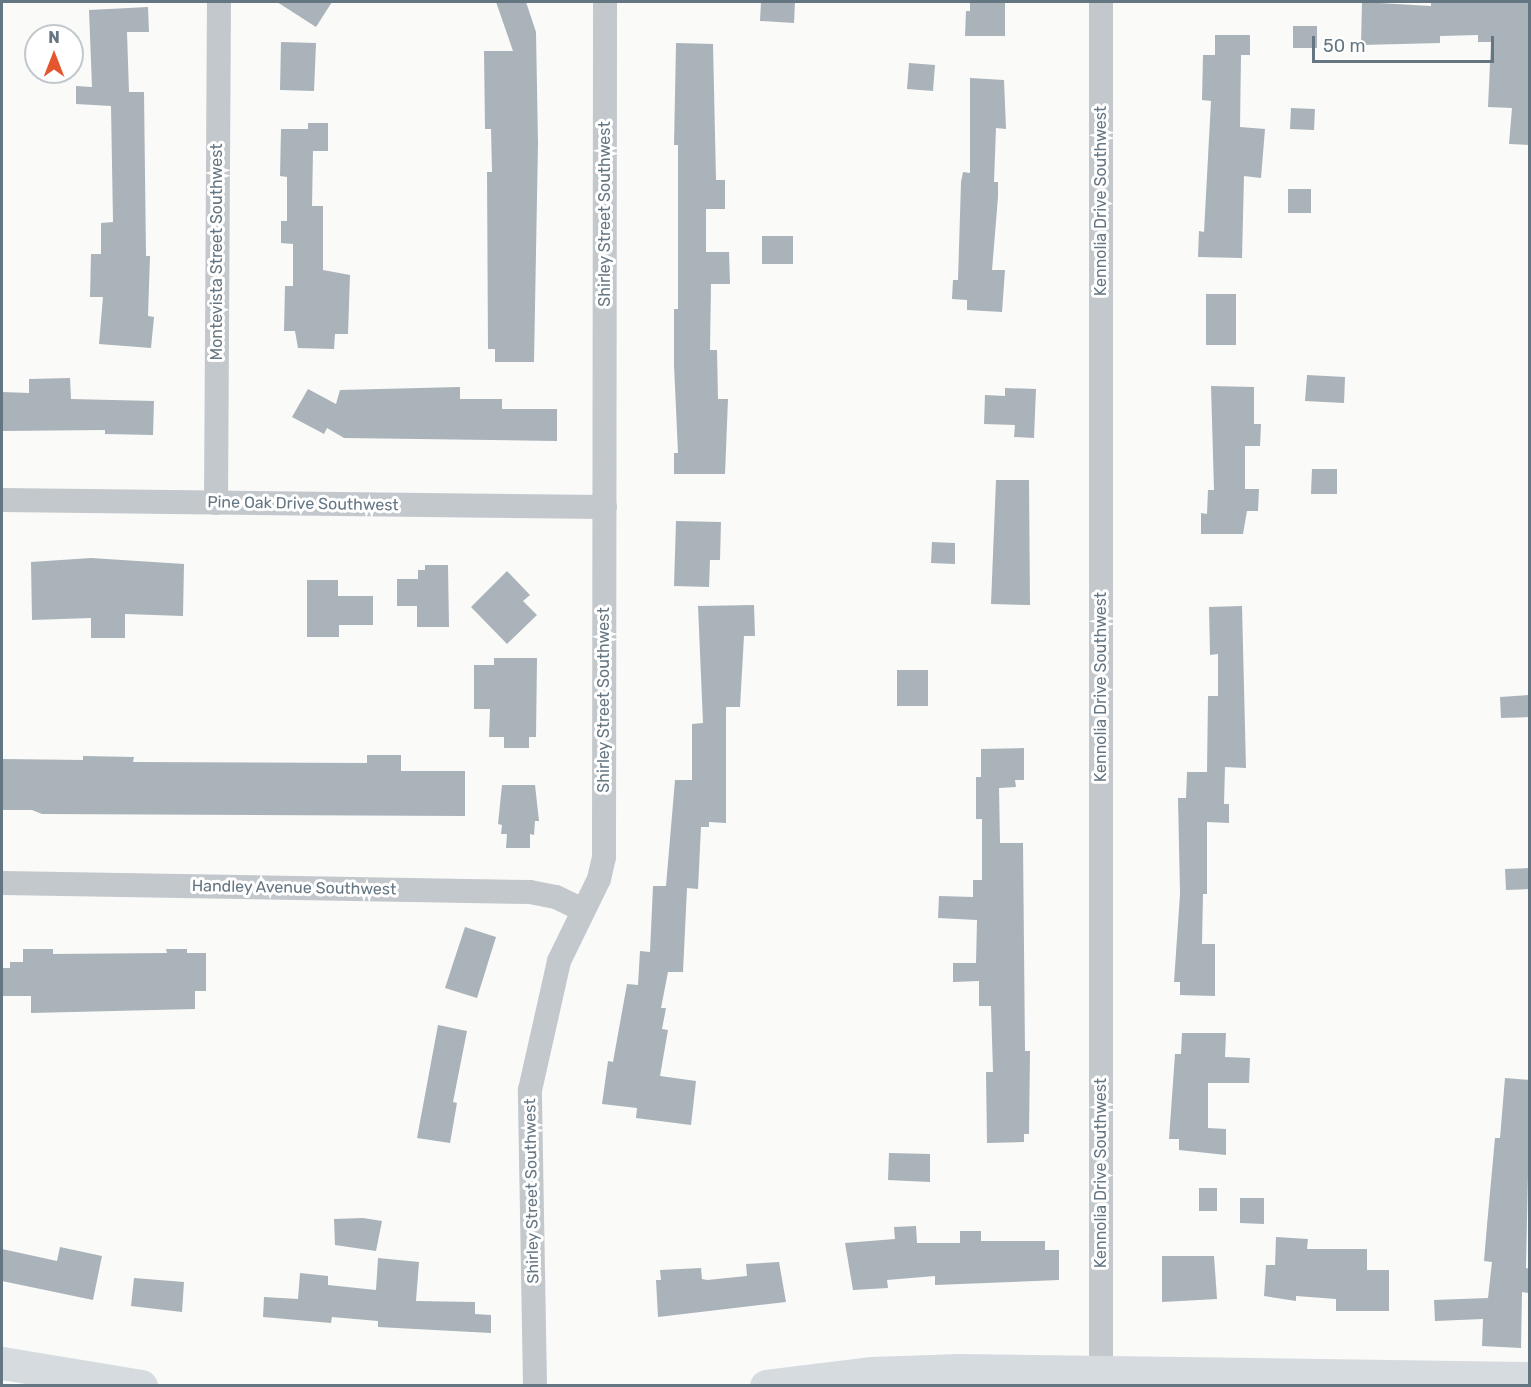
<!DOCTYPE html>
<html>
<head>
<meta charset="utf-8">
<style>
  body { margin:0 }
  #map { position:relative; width:1531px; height:1387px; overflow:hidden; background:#fafaf8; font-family:Rubik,sans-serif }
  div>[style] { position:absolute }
  .building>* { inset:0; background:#aab3b9 }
  .street>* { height:24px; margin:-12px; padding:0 12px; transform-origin:12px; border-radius:12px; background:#c3c8cc }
  .secondary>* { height:33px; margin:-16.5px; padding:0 16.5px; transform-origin:16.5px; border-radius:16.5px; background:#d6dbdf }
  span { translate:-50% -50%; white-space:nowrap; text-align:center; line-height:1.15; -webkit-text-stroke:6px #fff; paint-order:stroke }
  .street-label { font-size:16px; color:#657683 }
  .frame { position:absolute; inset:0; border:3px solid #657683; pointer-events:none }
  .north { position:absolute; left:24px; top:24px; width:60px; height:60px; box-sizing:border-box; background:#fff; border:2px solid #c1c8cd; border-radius:50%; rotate:0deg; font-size:16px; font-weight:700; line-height:24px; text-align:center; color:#657683 }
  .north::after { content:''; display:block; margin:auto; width:21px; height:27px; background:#e4572e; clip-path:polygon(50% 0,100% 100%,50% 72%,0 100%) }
  .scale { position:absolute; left:1312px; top:36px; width:182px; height:27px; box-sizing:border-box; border:3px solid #657683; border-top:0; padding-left:8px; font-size:18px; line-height:21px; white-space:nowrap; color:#657683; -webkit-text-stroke:4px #fff; paint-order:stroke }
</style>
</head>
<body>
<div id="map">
  <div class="building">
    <div style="clip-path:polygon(277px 2px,332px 2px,316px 27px)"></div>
    <div style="clip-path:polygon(496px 2px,526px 2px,536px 32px,538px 143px,534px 362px,495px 362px,495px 349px,488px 349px,487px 172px,492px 172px,491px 129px,485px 129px,484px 51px,513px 51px)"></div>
    <div style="clip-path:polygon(761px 2px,795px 2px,794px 23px,760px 21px)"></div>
    <div style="clip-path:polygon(970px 2px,1005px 2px,1005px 36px,965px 36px,966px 11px,970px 11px)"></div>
    <div style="clip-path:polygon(1362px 2px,1431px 6px,1431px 2px,1530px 2px,1530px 145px,1509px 144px,1512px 108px,1488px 107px,1491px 42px,1478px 42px,1478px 35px,1440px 36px,1440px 43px,1361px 45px)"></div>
    <div style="clip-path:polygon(148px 7px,149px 32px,127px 32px,129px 92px,144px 92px,146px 256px,150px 256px,148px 316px,154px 317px,151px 348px,99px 344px,103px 297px,90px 297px,91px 254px,101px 254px,101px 223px,113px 222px,111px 106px,76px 104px,76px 86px,92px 87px,89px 10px)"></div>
    <div style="clip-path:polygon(1293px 26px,1317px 26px,1317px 48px,1293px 48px)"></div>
    <div style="clip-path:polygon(1215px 35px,1250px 35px,1250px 55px,1241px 55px,1240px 127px,1265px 129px,1261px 178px,1244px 176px,1242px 258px,1198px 257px,1199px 231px,1204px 232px,1211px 101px,1202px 100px,1203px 55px,1215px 55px)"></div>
    <div style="clip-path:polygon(281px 42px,316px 43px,314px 91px,280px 90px)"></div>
    <div style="clip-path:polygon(676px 43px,713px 44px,716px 180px,725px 180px,725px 209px,706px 209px,706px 252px,729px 252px,730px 284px,711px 284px,710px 350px,717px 350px,718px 399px,728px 399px,725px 474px,674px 474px,674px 453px,678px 453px,674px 365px,674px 309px,678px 309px,678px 145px,674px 145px)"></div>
    <div style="clip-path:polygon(909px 63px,935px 65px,933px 91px,907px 89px)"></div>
    <div style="clip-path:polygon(970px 78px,1004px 80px,1006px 129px,996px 128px,994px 182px,998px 182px,998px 197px,992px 270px,1005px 270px,1002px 312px,967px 310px,967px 300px,952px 299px,953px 280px,958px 280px,961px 182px,963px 172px,970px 173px)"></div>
    <div style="clip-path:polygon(1291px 108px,1315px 109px,1314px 130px,1290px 129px)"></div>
    <div style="clip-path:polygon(308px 123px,328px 123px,328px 151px,313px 151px,312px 206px,323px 206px,323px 270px,350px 275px,348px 334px,335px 334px,334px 349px,298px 348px,295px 331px,284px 331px,285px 286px,293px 286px,293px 244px,281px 243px,281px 221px,287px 221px,287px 177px,280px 176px,281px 129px,308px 129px)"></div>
    <div style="clip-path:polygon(1288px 189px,1311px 189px,1311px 213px,1288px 213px)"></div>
    <div style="clip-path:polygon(762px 236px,793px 236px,793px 264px,762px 264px)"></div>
    <div style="clip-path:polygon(1206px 294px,1236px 294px,1236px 345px,1206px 345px)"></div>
    <div style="clip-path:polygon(1307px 375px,1345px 377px,1344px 403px,1305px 401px)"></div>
    <div style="clip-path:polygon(70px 378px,71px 399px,154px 401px,153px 435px,105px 434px,105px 430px,2px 431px,2px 392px,29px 393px,29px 379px)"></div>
    <div style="clip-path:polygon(1211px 386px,1254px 387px,1254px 424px,1261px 424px,1260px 446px,1245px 446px,1245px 489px,1259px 489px,1258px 511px,1247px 511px,1243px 534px,1201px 534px,1201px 513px,1207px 514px,1208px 490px,1214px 490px)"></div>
    <div style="clip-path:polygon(460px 387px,460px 399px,502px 399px,502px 409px,557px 409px,557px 441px,344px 438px,327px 428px,324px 434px,292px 417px,308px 389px,336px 404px,340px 390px)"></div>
    <div style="clip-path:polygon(1005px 388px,1036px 389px,1034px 438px,1014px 437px,1015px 425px,984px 424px,985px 395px,1005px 396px)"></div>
    <div style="clip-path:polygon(1312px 469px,1337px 469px,1337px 494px,1311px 494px)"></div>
    <div style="clip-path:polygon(996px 480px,1029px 480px,1030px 605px,991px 604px)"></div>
    <div style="clip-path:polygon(676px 521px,721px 522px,720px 560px,710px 560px,709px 587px,674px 586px)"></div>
    <div style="clip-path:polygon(932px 542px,955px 543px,955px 564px,931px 563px)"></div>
    <div style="clip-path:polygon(91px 558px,184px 564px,183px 616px,125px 614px,125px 638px,91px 638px,91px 618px,32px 620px,31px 562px)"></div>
    <div style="clip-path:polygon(425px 565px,448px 565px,449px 627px,417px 627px,417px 606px,397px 606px,397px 579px,418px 579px,418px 570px,425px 570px)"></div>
    <div style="clip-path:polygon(507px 571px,530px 595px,523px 601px,537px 615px,507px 644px,471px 607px)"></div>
    <div style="clip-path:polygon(307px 580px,338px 580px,338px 596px,373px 596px,373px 625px,339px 625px,339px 637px,307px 637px)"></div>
    <div style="clip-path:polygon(754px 605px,755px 636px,744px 636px,740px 707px,726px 707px,726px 823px,709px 822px,709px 827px,701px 827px,698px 889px,687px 888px,683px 972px,668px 972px,661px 1008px,666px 1008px,662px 1029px,668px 1030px,660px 1076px,696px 1081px,691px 1125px,636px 1118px,637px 1108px,602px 1104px,608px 1061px,613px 1062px,627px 984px,638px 985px,640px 951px,650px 952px,653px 886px,666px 886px,675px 780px,692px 780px,692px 724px,703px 723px,698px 606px)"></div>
    <div style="clip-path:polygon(1242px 606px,1246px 768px,1225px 767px,1224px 804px,1229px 804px,1229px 823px,1207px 822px,1207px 894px,1203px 894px,1202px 944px,1215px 944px,1215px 996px,1180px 995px,1180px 982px,1174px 982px,1180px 894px,1178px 798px,1186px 798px,1187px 772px,1207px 772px,1208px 696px,1218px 696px,1218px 654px,1210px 655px,1209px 607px)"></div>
    <div style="clip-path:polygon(494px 658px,537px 658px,536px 737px,529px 737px,529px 748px,504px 748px,504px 737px,489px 737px,490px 709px,474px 709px,474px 665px,494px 665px)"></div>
    <div style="clip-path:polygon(897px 670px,928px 670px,928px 706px,897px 706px)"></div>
    <div style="clip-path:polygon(1528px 695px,1530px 717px,1501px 718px,1500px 697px)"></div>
    <div style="clip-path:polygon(1024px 748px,1024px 780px,1015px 780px,1016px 787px,999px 788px,1000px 843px,1023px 843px,1025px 1051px,1030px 1051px,1029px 1134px,1024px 1134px,1024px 1142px,987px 1143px,986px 1072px,993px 1072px,991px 1006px,979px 1006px,979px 981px,953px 982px,953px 963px,976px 963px,977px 920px,938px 918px,939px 896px,973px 897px,973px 880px,982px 880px,982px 819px,976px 819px,976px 777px,981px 777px,981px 749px)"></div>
    <div style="clip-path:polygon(367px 755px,401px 755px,401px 771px,465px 771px,465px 816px,42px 814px,32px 810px,2px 810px,2px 759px,83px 760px,83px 756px,134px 757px,133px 762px,367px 763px)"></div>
    <div style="clip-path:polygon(502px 785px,535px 785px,539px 821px,535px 821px,534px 835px,530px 834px,530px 848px,506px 848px,507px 834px,501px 834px,502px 825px,498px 824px)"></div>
    <div style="clip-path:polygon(1530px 868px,1530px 889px,1506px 890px,1505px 869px)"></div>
    <div style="clip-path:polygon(465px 927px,496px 937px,477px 998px,445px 988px)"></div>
    <div style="clip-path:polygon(23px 949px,53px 949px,53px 954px,167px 953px,166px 949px,187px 949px,187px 953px,206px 953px,206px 991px,195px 991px,195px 1009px,31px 1013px,31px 996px,2px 996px,2px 968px,10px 968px,10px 962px,23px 962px)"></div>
    <div style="clip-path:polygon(438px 1025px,467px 1031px,453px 1102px,457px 1103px,450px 1143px,417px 1138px)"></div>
    <div style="clip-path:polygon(1182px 1033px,1226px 1033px,1225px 1057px,1250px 1058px,1249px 1083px,1208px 1083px,1208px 1128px,1226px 1129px,1226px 1155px,1179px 1150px,1179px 1139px,1169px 1139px,1175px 1054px,1181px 1054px)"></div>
    <div style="clip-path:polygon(1505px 1078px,1530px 1080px,1526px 1268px,1530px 1269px,1530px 1280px,1528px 1293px,1522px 1292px,1521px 1348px,1482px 1346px,1483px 1319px,1435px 1321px,1434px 1300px,1488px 1298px,1492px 1262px,1484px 1261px,1487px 1225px,1495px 1138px,1500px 1138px)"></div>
    <div style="clip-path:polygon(889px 1153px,930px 1154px,930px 1182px,888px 1180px)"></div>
    <div style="clip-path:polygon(1199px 1188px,1217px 1188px,1217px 1211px,1199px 1211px)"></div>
    <div style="clip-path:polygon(1240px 1198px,1264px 1198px,1264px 1224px,1240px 1223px)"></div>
    <div style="clip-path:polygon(363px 1218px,382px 1221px,376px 1251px,335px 1245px,334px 1219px)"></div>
    <div style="clip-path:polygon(916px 1226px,917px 1243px,960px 1243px,960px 1231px,981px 1231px,981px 1241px,1045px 1241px,1045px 1250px,1059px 1250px,1059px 1280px,935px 1285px,935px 1276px,887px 1280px,888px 1288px,853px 1290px,845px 1243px,895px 1239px,894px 1227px)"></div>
    <div style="clip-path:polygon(1276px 1237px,1308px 1239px,1307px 1249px,1367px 1249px,1367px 1270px,1389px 1270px,1389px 1311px,1336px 1311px,1336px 1299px,1296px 1296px,1296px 1301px,1264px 1296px,1266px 1265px,1275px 1265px)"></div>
    <div style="clip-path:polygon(60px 1247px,102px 1256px,93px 1300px,2px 1281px,2px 1249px,57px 1261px)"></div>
    <div style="clip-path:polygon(1162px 1256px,1214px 1256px,1217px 1299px,1162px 1302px)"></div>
    <div style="clip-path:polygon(378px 1258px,419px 1262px,416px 1301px,475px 1302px,475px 1314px,491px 1315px,491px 1333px,378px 1327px,378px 1321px,332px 1317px,331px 1323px,263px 1317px,264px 1297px,298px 1299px,300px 1273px,328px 1276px,328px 1285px,376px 1290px)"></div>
    <div style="clip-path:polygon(779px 1262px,786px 1302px,658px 1317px,656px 1280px,661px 1280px,660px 1270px,701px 1268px,702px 1279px,707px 1280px,747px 1276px,746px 1264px)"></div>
    <div style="clip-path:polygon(134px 1278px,184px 1282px,182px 1312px,131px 1306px)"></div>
  </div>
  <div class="street">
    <div style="left:1101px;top:2px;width:1370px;rotate:90deg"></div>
    <div style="left:2px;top:500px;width:603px;rotate:0.67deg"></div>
    <div style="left:216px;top:503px;width:501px;rotate:-89.66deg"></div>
    <div style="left:2px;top:883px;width:528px;rotate:0.98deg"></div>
    <div style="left:530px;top:892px;width:26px;rotate:11deg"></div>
    <div style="left:556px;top:897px;width:30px;rotate:26deg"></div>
    <div style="left:535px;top:1386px;width:296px;rotate:-91deg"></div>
    <div style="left:530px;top:1090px;width:132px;rotate:-77.3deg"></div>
    <div style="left:559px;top:961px;width:91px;rotate:-64deg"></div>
    <div style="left:599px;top:879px;width:23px;rotate:-77deg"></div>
    <div style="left:604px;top:857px;width:855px;rotate:-89.93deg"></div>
  </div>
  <div class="secondary">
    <div style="left:2px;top:1363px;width:141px;rotate:9.4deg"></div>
    <div style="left:766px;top:1386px;width:107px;rotate:-7deg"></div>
    <div style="left:872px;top:1373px;width:88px;rotate:-2deg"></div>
    <div style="left:960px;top:1370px;width:570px;rotate:0.8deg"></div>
  </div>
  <div class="street-label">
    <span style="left:1101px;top:201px;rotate:-90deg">Kennolia Drive Southwest</span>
    <span style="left:605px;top:214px;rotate:-90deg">Shirley Street Southwest</span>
    <span style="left:217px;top:252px;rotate:-90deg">Montevista Street Southwest</span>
    <span style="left:303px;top:504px;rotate:1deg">Pine Oak Drive Southwest</span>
    <span style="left:1101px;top:687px;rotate:-90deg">Kennolia Drive Southwest</span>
    <span style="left:604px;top:700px;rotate:-90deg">Shirley Street Southwest</span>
    <span style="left:294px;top:888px;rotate:1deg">Handley Avenue Southwest</span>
    <span style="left:1101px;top:1173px;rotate:-90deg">Kennolia Drive Southwest</span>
    <span style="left:532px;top:1191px;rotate:-91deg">Shirley Street Southwest</span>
  </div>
  <div class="frame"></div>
  <div class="north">N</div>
  <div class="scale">50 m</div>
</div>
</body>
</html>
